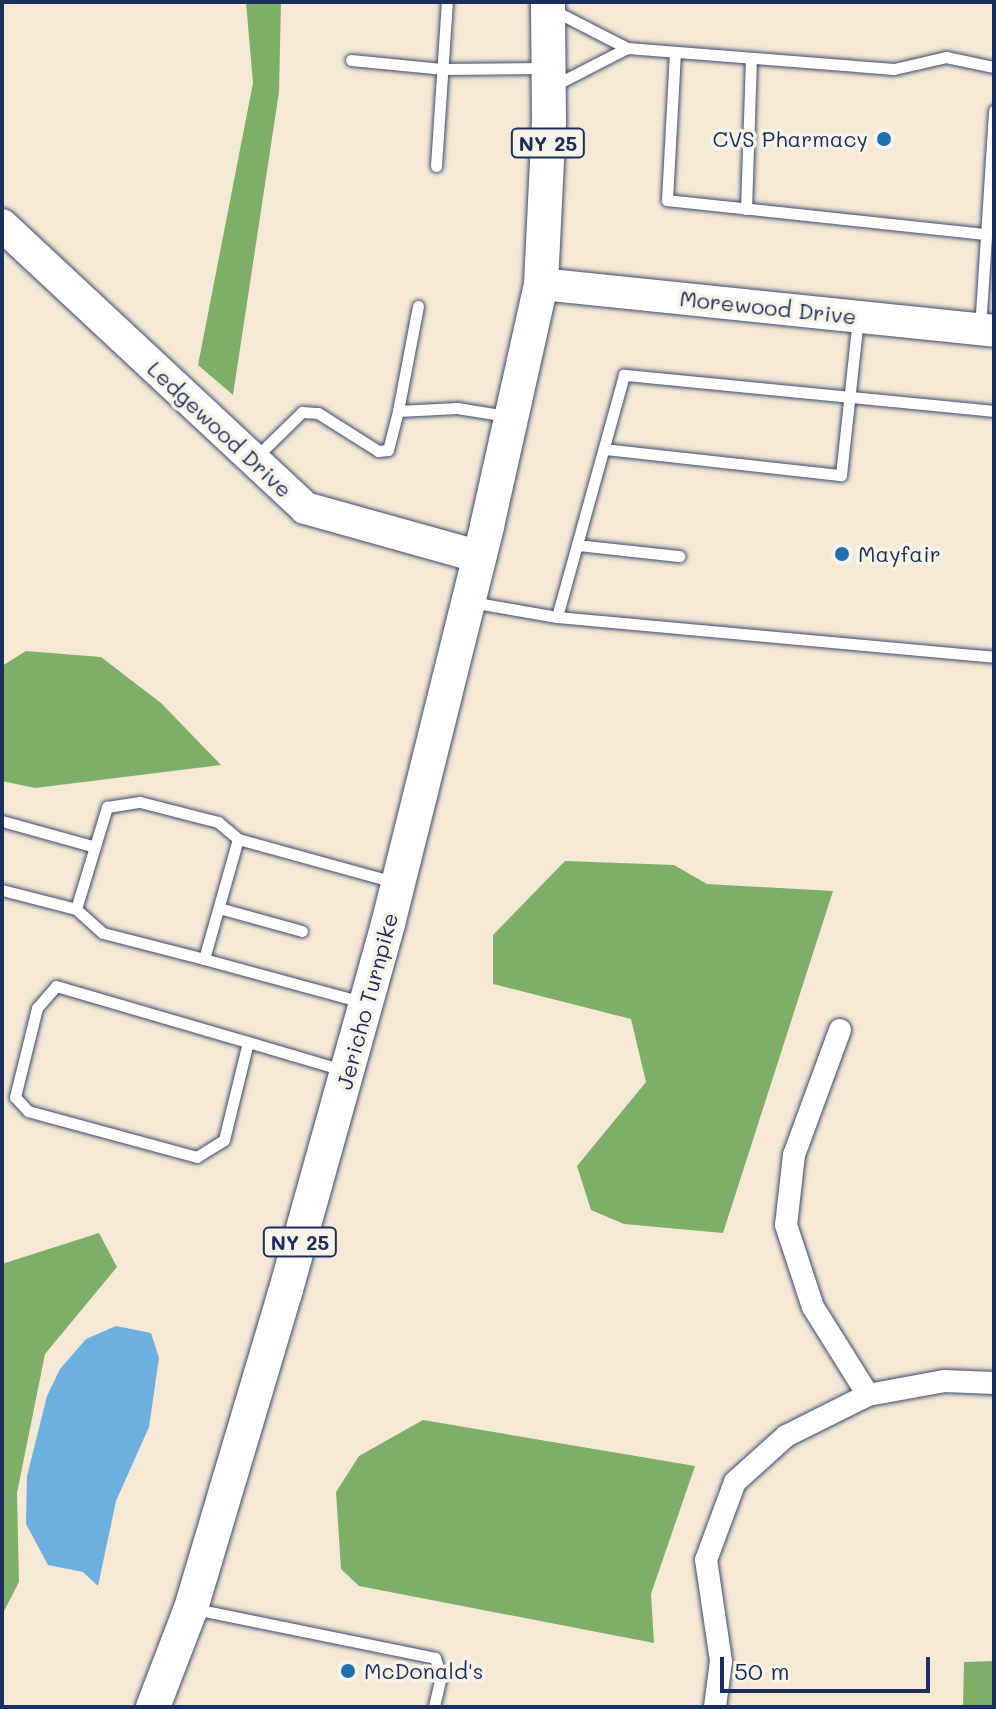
<!DOCTYPE html>
<html>
<head>
<meta charset="utf-8">
<style>
  body { margin:0 }
  #map { position:relative; width:996px; height:1709px; overflow:hidden; background:#f5e8d4; font-family:Mali,sans-serif }
  div>[style] { position:absolute }
  .forest>* { inset:0; background:#7daf69 }
  .water>* { inset:0; background:#6bb0e1 }
  .roads { filter:drop-shadow(0 0 2px #3c4b70) drop-shadow(0 0 2px #3c4b70) }
  .lane>* { height:11px; margin:-5.5px; padding:0 5.5px; transform-origin:5.5px; border-radius:5.5px; background:#fff }
  .street>* { height:22px; margin:-11px; padding:0 11px; transform-origin:11px; border-radius:11px; background:#fff }
  .secondary>* { height:32px; margin:-16px; padding:0 16px; transform-origin:16px; border-radius:16px; background:#fff }
  .primary>* { height:34px; margin:-17px; padding:0 17px; transform-origin:17px; border-radius:17px; background:#fff }
  .dots>* { width:22px; height:22px; translate:-50% -50%; box-sizing:border-box; border:4px solid #f7f3e8; border-radius:50% }
  span { translate:-50% -50%; white-space:nowrap; text-align:center; line-height:1.15; -webkit-text-stroke:7px #f7f3e8; paint-order:stroke }
  .shield-label span { padding:2px 6px; background:#f7f3e8; border:2px solid; border-radius:6px; -webkit-text-stroke-width:0 }
  .shield-label { font-size:20px; color:#1b2f5e; font-weight:700 }
  .poi-label { font-size:22px; color:#1b2f5e }
  .right { translate:-100% -50%; text-align:right }
  .left { translate:0 -50%; text-align:left }
  .street-label { font-size:22px; color:#1b2f5e }
  .frame { position:absolute; inset:0; border:4px solid #1b2f5e; pointer-events:none }
  .scale { position:absolute; left:720px; top:1657px; width:210px; height:36px; box-sizing:border-box; border:4px solid #1b2f5e; border-top:0; padding-left:10px; font-size:24px; line-height:28px; white-space:nowrap; color:#1b2f5e; -webkit-text-stroke:6px #f7f3e8; paint-order:stroke }
</style>
</head>
<body>
<div id="map">
  <div class="forest">
    <div style="clip-path:polygon(246px 2px,281px 2px,279px 92px,233px 395px,198px 365px,253px 83px)"></div>
    <div style="clip-path:polygon(26px 651px,101px 657px,161px 703px,221px 765px,35px 788px,2px 781px,2px 666px)"></div>
    <div style="clip-path:polygon(565px 861px,674px 865px,707px 884px,833px 891px,723px 1233px,624px 1224px,591px 1210px,577px 1166px,646px 1082px,631px 1019px,493px 984px,493px 935px)"></div>
    <div style="clip-path:polygon(99px 1233px,117px 1267px,45px 1354px,17px 1493px,19px 1582px,2px 1615px,2px 1264px)"></div>
    <div style="clip-path:polygon(423px 1420px,695px 1466px,651px 1594px,654px 1643px,359px 1586px,341px 1569px,336px 1492px,359px 1456px)"></div>
    <div style="clip-path:polygon(994px 1661px,994px 1707px,963px 1707px,964px 1662px)"></div>
  </div>
  <div class="water">
    <div style="clip-path:polygon(116px 1326px,151px 1333px,159px 1358px,149px 1427px,116px 1501px,98px 1586px,83px 1572px,48px 1565px,26px 1524px,27px 1476px,47px 1396px,60px 1369px,86px 1339px)"></div>
  </div>
  <div class="roads">
    <div class="lane">
      <div style="left:627px;top:48px;width:268px;rotate:4.5deg"></div>
      <div style="left:894px;top:69px;width:53px;rotate:-13deg"></div>
      <div style="left:946px;top:57px;width:49px;rotate:11.8deg"></div>
      <div style="left:675px;top:52px;width:148px;rotate:93.1deg"></div>
      <div style="left:667px;top:200px;width:321px;rotate:6.1deg"></div>
      <div style="left:351px;top:60px;width:91px;rotate:5.6deg"></div>
      <div style="left:442px;top:69px;width:102px;rotate:-0.6deg"></div>
      <div style="left:553px;top:86px;width:83px;rotate:-27.2deg"></div>
      <div style="left:627px;top:48px;width:83px;rotate:-152.8deg"></div>
      <div style="left:436px;top:166px;width:164px;rotate:-86.2deg"></div>
      <div style="left:746px;top:209px;width:151px;rotate:-88.1deg"></div>
      <div style="left:418px;top:306px;width:107px;rotate:100.8deg"></div>
      <div style="left:398px;top:411px;width:59px;rotate:-2.9deg"></div>
      <div style="left:457px;top:408px;width:51px;rotate:9.1deg"></div>
      <div style="left:980px;top:329px;width:219px;rotate:-86.3deg"></div>
      <div style="left:994px;top:411px;width:372px;rotate:-174.4deg"></div>
      <div style="left:624px;top:375px;width:251px;rotate:105.5deg"></div>
      <div style="left:557px;top:617px;width:439px;rotate:5.2deg"></div>
      <div style="left:604px;top:449px;width:238px;rotate:6.3deg"></div>
      <div style="left:841px;top:475px;width:158px;rotate:-83.8deg"></div>
      <div style="left:255px;top:458px;width:66px;rotate:-44.4deg"></div>
      <div style="left:302px;top:412px;width:16px;rotate:4deg"></div>
      <div style="left:318px;top:413px;width:71px;rotate:32.3deg"></div>
      <div style="left:378px;top:451px;width:10px;rotate:-6deg"></div>
      <div style="left:388px;top:450px;width:40px;rotate:-75.6deg"></div>
      <div style="left:577px;top:545px;width:103px;rotate:6.2deg"></div>
      <div style="left:471px;top:602px;width:87px;rotate:9.9deg"></div>
      <div style="left:2px;top:821px;width:93px;rotate:15.5deg"></div>
      <div style="left:2px;top:890px;width:76px;rotate:14.4deg"></div>
      <div style="left:76px;top:909px;width:36px;rotate:42deg"></div>
      <div style="left:103px;top:933px;width:104px;rotate:14.4deg"></div>
      <div style="left:219px;top:908px;width:86px;rotate:15.5deg"></div>
      <div style="left:76px;top:909px;width:107px;rotate:-73.1deg"></div>
      <div style="left:107px;top:807px;width:33px;rotate:-9deg"></div>
      <div style="left:140px;top:802px;width:81px;rotate:14.4deg"></div>
      <div style="left:218px;top:822px;width:26px;rotate:40deg"></div>
      <div style="left:362px;top:1002px;width:164px;rotate:-164.8deg"></div>
      <div style="left:204px;top:959px;width:125px;rotate:-74.2deg"></div>
      <div style="left:238px;top:839px;width:162px;rotate:15.4deg"></div>
      <div style="left:248px;top:1042px;width:101px;rotate:103.8deg"></div>
      <div style="left:224px;top:1140px;width:32px;rotate:148deg"></div>
      <div style="left:197px;top:1157px;width:175px;rotate:-164.8deg"></div>
      <div style="left:28px;top:1111px;width:19px;rotate:-133deg"></div>
      <div style="left:15px;top:1097px;width:92px;rotate:-76.1deg"></div>
      <div style="left:37px;top:1008px;width:29px;rotate:-49deg"></div>
      <div style="left:56px;top:986px;width:200px;rotate:16.3deg"></div>
      <div style="left:248px;top:1042px;width:46px;rotate:16.5deg"></div>
      <div style="left:292px;top:1055px;width:53px;rotate:16.4deg"></div>
      <div style="left:195px;top:1609px;width:245px;rotate:11.5deg"></div>
      <div style="left:435px;top:1658px;width:19px;rotate:72deg"></div>
      <div style="left:441px;top:1676px;width:32px;rotate:103deg"></div>
    </div>
    <div class="street">
      <div style="left:840px;top:1030px;width:133px;rotate:110.2deg"></div>
      <div style="left:794px;top:1155px;width:70px;rotate:96.5deg"></div>
      <div style="left:786px;top:1225px;width:86px;rotate:71.8deg"></div>
      <div style="left:813px;top:1307px;width:104px;rotate:58deg"></div>
      <div style="left:715px;top:1707px;width:46px;rotate:-82.6deg"></div>
      <div style="left:721px;top:1661px;width:102px;rotate:-98.4deg"></div>
      <div style="left:706px;top:1560px;width:83px;rotate:-69.6deg"></div>
      <div style="left:735px;top:1482px;width:69px;rotate:-42deg"></div>
      <div style="left:786px;top:1436px;width:92px;rotate:-26.6deg"></div>
      <div style="left:868px;top:1395px;width:77px;rotate:-10.4deg"></div>
      <div style="left:944px;top:1381px;width:50px;rotate:2.3deg"></div>
    </div>
    <div class="secondary">
      <div style="left:2px;top:225px;width:415px;rotate:43deg"></div>
      <div style="left:305px;top:508px;width:182px;rotate:15.6deg"></div>
      <div style="left:541px;top:284px;width:455px;rotate:5.9deg"></div>
    </div>
    <div class="primary">
      <div style="left:153px;top:1707px;width:106px;rotate:-69deg"></div>
      <div style="left:191px;top:1608px;width:329px;rotate:-73.4deg"></div>
      <div style="left:285px;top:1293px;width:383px;rotate:-74.4deg"></div>
      <div style="left:388px;top:924px;width:410px;rotate:-76deg"></div>
      <div style="left:487px;top:526px;width:248px;rotate:-77.4deg"></div>
      <div style="left:541px;top:284px;width:162px;rotate:-87.2deg"></div>
      <div style="left:549px;top:122px;width:120px;rotate:-90.5deg"></div>
    </div>
  </div>
  <div class="dots">
    <div style="left:884px;top:139px;background:#1f6fb2"></div>
    <div style="left:842px;top:554px;background:#1f6fb2"></div>
    <div style="left:348px;top:1671px;background:#1f6fb2"></div>
  </div>
  <div class="shield-label">
    <span style="left:548px;top:143px">NY 25</span>
    <span style="left:300px;top:1242px">NY 25</span>
  </div>
  <div class="poi-label">
    <span class="right" style="left:868px;top:139px">CVS Pharmacy</span>
    <span class="left" style="left:858px;top:554px">Mayfair</span>
    <span class="left" style="left:364px;top:1671px">McDonald's</span>
  </div>
  <div class="street-label">
    <span style="left:768px;top:307px;rotate:6deg">Morewood Drive</span>
    <span style="left:220px;top:429px;rotate:43deg">Ledgewood Drive</span>
    <span style="left:367px;top:1001px;rotate:-75deg">Jericho Turnpike</span>
  </div>
  <div class="frame"></div>
  <div class="scale">50 m</div>
</div>
</body>
</html>
